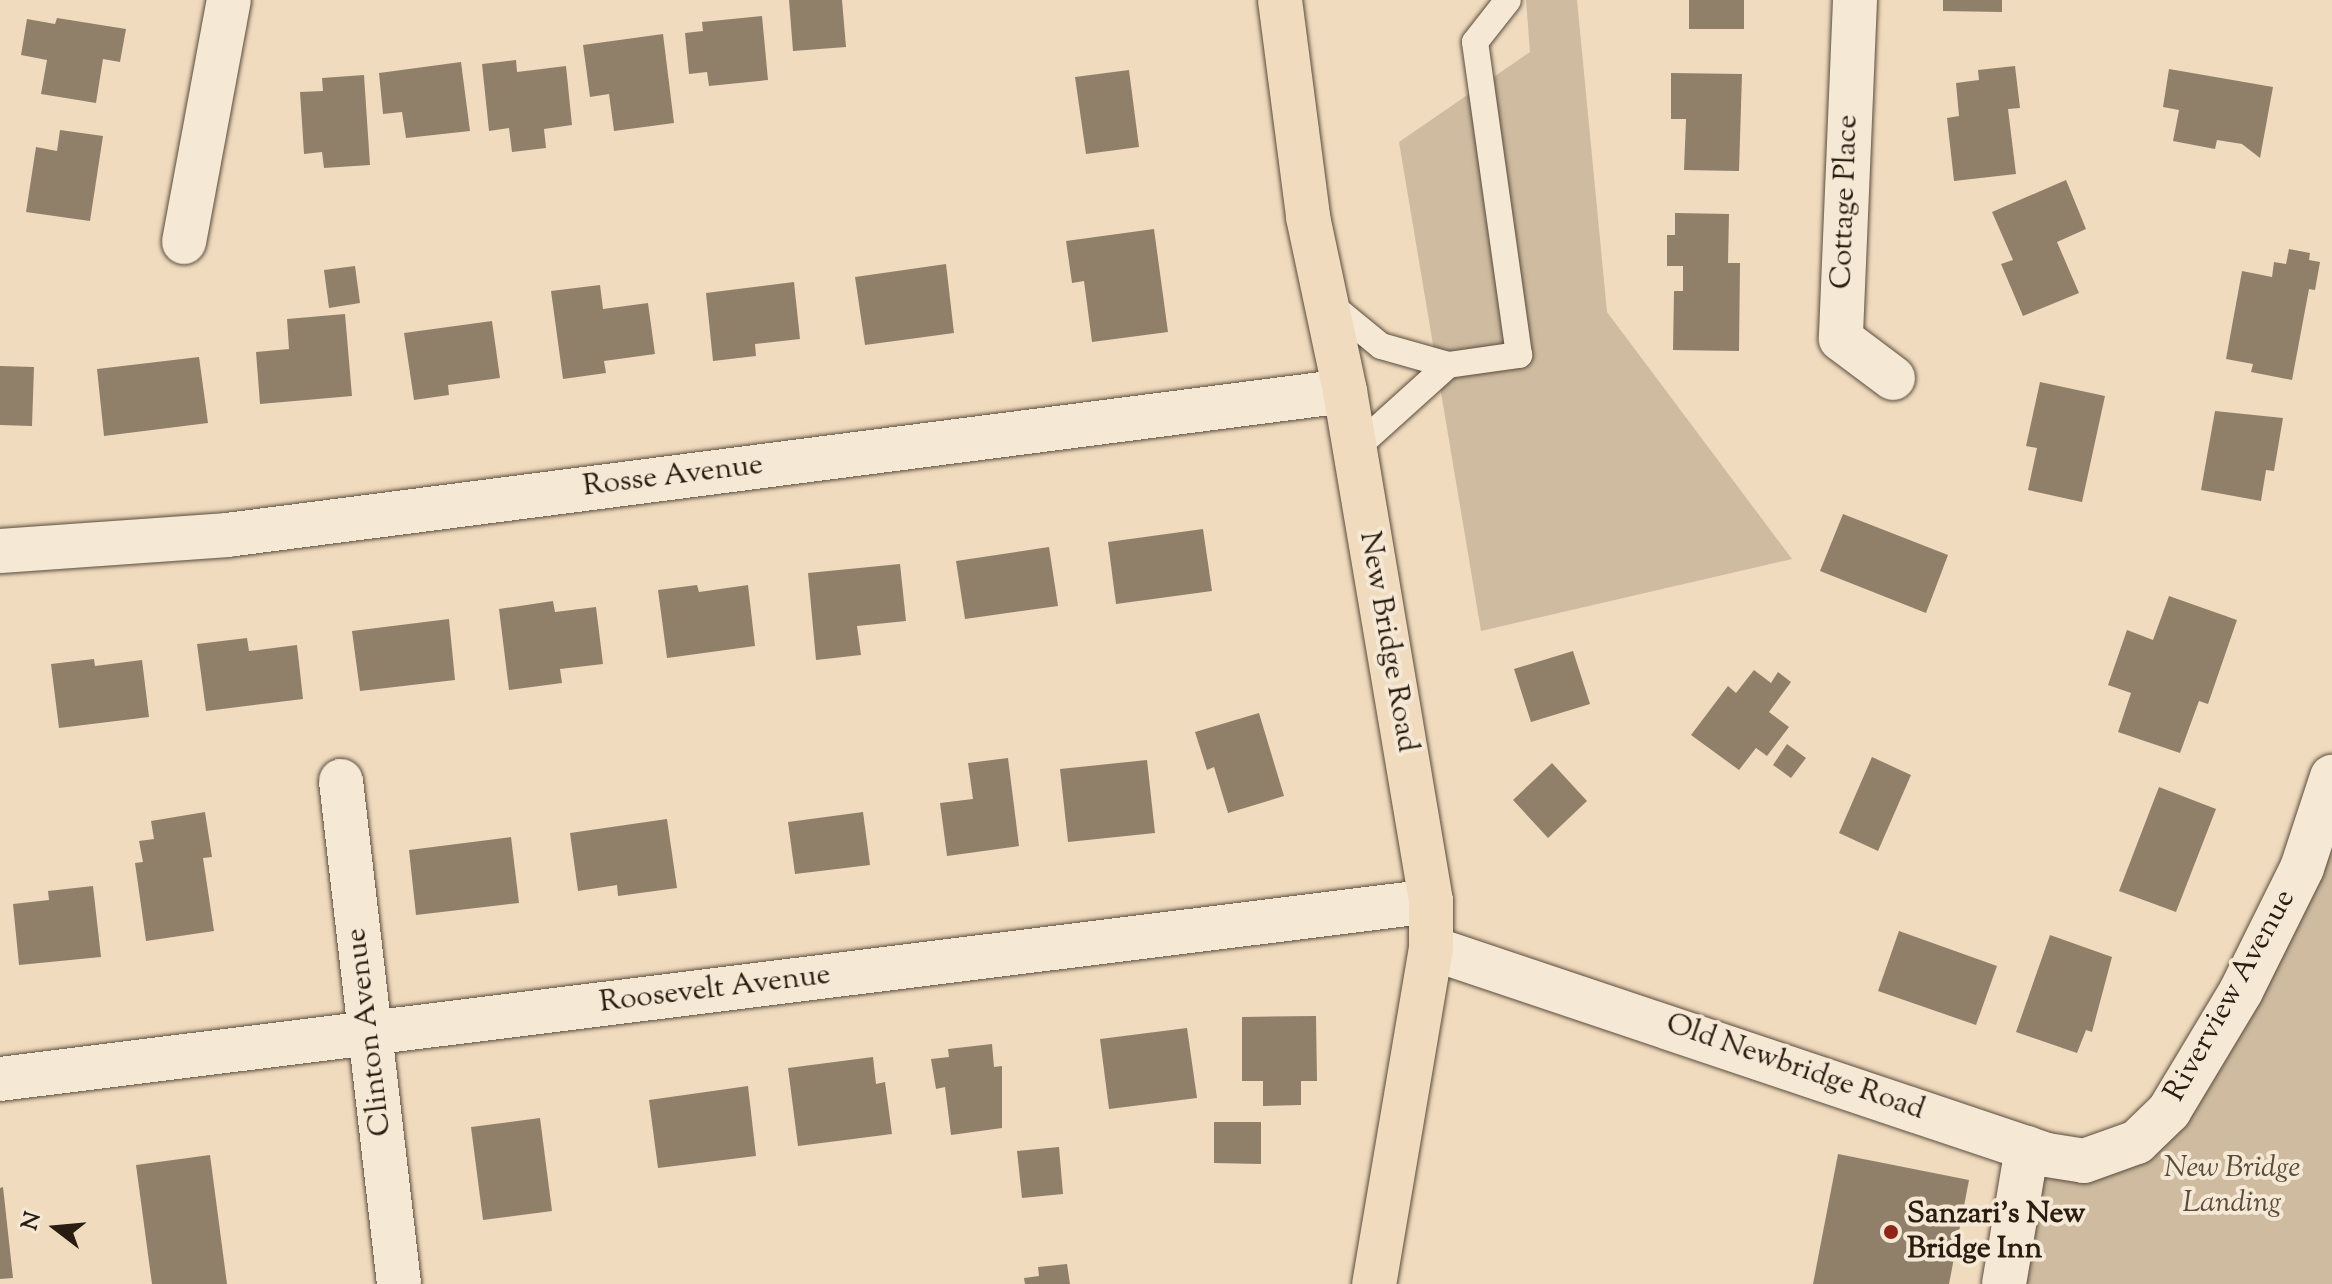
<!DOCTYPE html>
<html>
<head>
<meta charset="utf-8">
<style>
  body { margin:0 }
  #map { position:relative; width:2332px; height:1284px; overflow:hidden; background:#f0dbbe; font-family:"Sorts Mill Goudy",serif }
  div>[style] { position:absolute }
  .green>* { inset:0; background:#cebba0 }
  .building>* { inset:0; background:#90806a }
  .roads { filter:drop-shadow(0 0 2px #5a4c3c) drop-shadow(0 0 2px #5a4c3c) }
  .service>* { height:26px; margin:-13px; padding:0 13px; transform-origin:13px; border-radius:13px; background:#f5e8d5 }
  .minor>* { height:44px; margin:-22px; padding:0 22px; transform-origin:22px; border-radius:22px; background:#f5e8d5 }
  .primary>* { height:44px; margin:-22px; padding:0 22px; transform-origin:22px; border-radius:22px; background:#f0dbbe }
  .dots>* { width:22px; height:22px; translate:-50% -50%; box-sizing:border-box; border:4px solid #f5e8d5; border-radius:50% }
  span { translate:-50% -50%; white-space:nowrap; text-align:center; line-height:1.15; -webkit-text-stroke:8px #f5e8d5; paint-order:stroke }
  .street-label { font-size:30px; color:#281d10 }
  .park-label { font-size:30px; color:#5a4c3b; font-style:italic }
  .poi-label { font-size:30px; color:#281d10; font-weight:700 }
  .left { translate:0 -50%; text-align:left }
  .north { position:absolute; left:16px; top:1188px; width:80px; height:80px; -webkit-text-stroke:6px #f5e8d5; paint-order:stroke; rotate:286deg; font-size:22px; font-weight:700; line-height:32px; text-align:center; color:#281d10 }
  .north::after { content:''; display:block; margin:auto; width:28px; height:36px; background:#281d10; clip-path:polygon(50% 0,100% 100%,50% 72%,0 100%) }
</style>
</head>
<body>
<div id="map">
  <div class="green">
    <div style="clip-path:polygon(1526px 0,1577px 0,1607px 312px,1792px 559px,1481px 631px,1399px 142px,1530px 52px)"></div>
    <div style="clip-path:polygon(2332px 777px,2332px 1284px,2004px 1284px,2027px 1148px,2137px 1142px)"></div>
  </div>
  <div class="building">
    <div style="clip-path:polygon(789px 0,842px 0,846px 47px,793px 51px)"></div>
    <div style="clip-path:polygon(1689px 0,1744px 0,1744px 29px,1689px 29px)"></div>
    <div style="clip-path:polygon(1943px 0,2002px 0,2002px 12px,1943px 11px)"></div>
    <div style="clip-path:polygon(762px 16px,768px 80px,709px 86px,707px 72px,689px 74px,685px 33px,703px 31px,702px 22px)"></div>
    <div style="clip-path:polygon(57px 18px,126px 29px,120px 62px,103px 59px,96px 103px,41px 94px,47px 60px,21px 55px,27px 19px,55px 24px)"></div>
    <div style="clip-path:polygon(663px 34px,674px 123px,614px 131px,609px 94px,590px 97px,583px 45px)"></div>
    <div style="clip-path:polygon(516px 60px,517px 72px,566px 66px,572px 125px,544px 129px,546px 148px,512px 152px,509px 128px,489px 131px,482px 64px)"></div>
    <div style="clip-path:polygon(461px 62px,470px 131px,406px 138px,402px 112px,383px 114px,379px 73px)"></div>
    <div style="clip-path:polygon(2015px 66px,2020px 108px,2008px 109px,2016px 174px,1954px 181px,1947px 118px,1959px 116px,1956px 83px,1979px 80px,1978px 70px)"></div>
    <div style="clip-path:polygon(2169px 69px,2273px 87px,2260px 158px,2242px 144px,2217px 140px,2215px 149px,2173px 141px,2179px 110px,2163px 107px)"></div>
    <div style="clip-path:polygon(1129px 70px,1139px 147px,1086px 154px,1075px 77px)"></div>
    <div style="clip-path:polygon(1671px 73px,1742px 74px,1739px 171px,1684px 170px,1686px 119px,1671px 119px)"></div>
    <div style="clip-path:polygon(364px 75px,370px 165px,324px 168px,322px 152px,304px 154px,300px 92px,323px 91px,322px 78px)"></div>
    <div style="clip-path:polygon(60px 130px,103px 136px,90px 221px,26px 212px,36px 147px,57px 151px)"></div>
    <div style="clip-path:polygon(2066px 180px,2086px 229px,2057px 242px,2079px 293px,2023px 316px,2001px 264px,2013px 260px,1992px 212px)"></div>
    <div style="clip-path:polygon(1675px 213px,1729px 214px,1728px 263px,1740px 263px,1739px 351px,1673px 350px,1674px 291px,1683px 291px,1683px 266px,1667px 266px,1667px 235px,1675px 235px)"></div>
    <div style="clip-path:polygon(1154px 229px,1168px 332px,1092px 342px,1084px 281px,1072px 283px,1066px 241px)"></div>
    <div style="clip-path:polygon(2289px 249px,2310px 253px,2309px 260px,2320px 262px,2315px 290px,2309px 289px,2292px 380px,2251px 372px,2253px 364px,2226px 359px,2242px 271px,2272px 277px,2274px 262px,2286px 264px)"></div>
    <div style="clip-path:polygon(946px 264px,954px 333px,865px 345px,855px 277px)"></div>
    <div style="clip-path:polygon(355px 266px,360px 303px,329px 308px,324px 270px)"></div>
    <div style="clip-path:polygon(794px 282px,800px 339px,755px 344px,756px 356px,713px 361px,706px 293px)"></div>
    <div style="clip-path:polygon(600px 285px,603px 309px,648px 303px,655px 354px,604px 361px,606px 373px,563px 379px,551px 291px)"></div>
    <div style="clip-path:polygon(345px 314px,352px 396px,260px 404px,256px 352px,289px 349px,287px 319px)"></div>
    <div style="clip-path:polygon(492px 321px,500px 378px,448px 385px,449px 395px,414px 400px,404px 333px)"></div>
    <div style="clip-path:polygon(199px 357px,208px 423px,104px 436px,97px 369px)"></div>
    <div style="clip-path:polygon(0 366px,34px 367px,32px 426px,0 425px)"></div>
    <div style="clip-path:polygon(2040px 382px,2105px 396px,2082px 502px,2028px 490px,2037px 448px,2026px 446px)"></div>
    <div style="clip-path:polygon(2215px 411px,2283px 418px,2274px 471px,2266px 470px,2261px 501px,2201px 490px)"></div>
    <div style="clip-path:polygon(1843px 514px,1948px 555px,1926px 613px,1820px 571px)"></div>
    <div style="clip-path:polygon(1203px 529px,1212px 591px,1116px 604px,1108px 542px)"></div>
    <div style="clip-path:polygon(1049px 547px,1058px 606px,965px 619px,956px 561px)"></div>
    <div style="clip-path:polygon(900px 564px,906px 621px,857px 626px,861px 655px,816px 660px,808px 573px)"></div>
    <div style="clip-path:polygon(697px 585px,699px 592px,748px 585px,755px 646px,667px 658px,658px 590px)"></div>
    <div style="clip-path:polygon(2169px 596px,2237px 620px,2208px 704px,2199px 701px,2180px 753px,2118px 732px,2131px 693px,2108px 685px,2127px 630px,2153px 640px)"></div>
    <div style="clip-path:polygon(553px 601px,555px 612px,596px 607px,603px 664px,560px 669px,562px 683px,509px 690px,499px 609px)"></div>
    <div style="clip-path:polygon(449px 619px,455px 680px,360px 691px,352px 631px)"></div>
    <div style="clip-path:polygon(247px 638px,249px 651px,297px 645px,303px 699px,206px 711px,197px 644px)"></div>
    <div style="clip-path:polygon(1573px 651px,1590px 704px,1531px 722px,1514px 669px)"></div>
    <div style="clip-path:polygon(94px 659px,95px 666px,142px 660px,149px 717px,59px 728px,51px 664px)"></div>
    <div style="clip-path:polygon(1754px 670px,1771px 683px,1778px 672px,1791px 682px,1769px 712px,1789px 727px,1767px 756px,1756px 748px,1739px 770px,1691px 735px,1728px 686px,1736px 693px)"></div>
    <div style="clip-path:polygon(1259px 713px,1284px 796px,1228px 813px,1214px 767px,1207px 770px,1195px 732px)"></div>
    <div style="clip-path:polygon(1787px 744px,1806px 758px,1791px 778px,1773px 765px)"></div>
    <div style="clip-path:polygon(1872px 757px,1911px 775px,1878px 851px,1839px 833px)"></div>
    <div style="clip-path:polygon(1008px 758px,1019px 846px,947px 856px,940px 803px,973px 799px,968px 763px)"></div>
    <div style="clip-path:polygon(1147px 760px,1155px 833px,1068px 842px,1060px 769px)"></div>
    <div style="clip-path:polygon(1552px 763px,1587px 801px,1548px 838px,1513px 800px)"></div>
    <div style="clip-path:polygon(2159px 787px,2216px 809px,2176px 912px,2119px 891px)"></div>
    <div style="clip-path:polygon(205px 812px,212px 857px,203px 858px,214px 931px,146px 941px,135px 863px,143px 862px,139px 841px,154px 839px,151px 821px)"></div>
    <div style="clip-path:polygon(863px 812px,870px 865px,795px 874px,788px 822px)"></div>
    <div style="clip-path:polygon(667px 819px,677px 888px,618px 896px,617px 885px,578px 891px,570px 833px)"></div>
    <div style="clip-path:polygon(511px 837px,519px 903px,416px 915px,409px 850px)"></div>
    <div style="clip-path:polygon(93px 886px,101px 957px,19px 965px,13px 904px,49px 900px,48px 891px)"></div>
    <div style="clip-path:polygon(1899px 931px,1997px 966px,1976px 1025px,1878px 991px)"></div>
    <div style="clip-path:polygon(2050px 935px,2112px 957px,2092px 1032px,2086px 1030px,2077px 1053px,2016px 1032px)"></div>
    <div style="clip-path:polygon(1316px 1016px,1317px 1081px,1301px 1081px,1301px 1105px,1263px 1106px,1263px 1081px,1242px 1081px,1242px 1017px)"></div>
    <div style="clip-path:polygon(1187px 1028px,1197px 1098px,1109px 1109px,1100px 1039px)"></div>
    <div style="clip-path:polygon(992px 1044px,994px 1067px,1002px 1066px,1002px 1128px,951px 1135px,945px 1087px,936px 1089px,931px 1059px,949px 1057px,948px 1049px)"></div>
    <div style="clip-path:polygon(873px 1057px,876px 1084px,885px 1082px,892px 1134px,798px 1146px,788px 1068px)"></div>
    <div style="clip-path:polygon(748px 1086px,756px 1156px,658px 1168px,649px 1100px)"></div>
    <div style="clip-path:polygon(540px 1118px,552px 1211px,483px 1220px,471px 1127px)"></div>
    <div style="clip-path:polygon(1214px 1122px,1261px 1122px,1261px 1164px,1214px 1163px)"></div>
    <div style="clip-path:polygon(1059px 1147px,1063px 1194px,1022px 1198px,1017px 1151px)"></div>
    <div style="clip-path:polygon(1838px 1154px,1969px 1180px,1949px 1284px,1813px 1284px)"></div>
    <div style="clip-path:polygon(210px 1155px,227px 1284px,152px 1284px,136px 1165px)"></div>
    <div style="clip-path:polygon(3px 1187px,13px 1278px,0 1279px,0 1188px)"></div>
    <div style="clip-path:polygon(1067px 1264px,1070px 1284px,1025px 1284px,1024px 1278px,1039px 1276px,1038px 1267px)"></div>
  </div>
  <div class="roads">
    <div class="service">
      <div style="left:1326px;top:301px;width:71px;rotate:39.3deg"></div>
      <div style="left:1381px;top:346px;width:70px;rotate:15.8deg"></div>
      <div style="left:1448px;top:365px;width:72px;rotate:-8deg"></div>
      <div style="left:1519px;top:355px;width:316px;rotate:-98deg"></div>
      <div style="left:1475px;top:42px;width:53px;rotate:-51.8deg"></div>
      <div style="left:1355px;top:449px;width:125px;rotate:-42.1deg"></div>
    </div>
    <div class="minor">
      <div style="left:1855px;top:0;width:339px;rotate:92.4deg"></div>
      <div style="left:1841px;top:339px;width:65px;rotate:36.9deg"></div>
      <div style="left:184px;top:242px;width:246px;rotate:-79.5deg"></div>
      <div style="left:0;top:551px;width:228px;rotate:-4deg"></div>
      <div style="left:227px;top:535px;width:1127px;rotate:-7.34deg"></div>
      <div style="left:341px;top:781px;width:506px;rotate:83.42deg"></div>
      <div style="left:1431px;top:948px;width:650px;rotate:18.57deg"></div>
      <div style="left:2047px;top:1155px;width:37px;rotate:9deg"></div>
      <div style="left:2084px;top:1161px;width:56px;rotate:-19.7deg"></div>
      <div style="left:2137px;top:1142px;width:45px;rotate:-44.1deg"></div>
      <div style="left:2169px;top:1111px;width:140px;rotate:-59deg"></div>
      <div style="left:2241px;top:991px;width:137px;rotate:-63.6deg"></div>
      <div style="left:2302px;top:868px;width:96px;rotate:-71.8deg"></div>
      <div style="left:0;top:1079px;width:1442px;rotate:-7.09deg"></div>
      <div style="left:2004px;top:1284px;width:138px;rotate:-80.4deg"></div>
    </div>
    <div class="primary">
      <div style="left:1280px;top:0;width:219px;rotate:82.6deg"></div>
      <div style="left:1308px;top:217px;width:178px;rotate:78deg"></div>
      <div style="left:1345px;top:391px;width:517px;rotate:80.43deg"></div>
      <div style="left:1431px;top:901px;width:47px;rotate:90deg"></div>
      <div style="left:1431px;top:948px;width:341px;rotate:99.6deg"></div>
    </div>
  </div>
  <div class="dots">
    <div style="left:1891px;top:1232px;background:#8f2418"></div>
  </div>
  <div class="street-label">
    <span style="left:1846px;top:202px;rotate:-88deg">Cottage Place</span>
    <span style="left:673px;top:477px;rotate:-7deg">Rosse Avenue</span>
    <span style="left:1387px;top:642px;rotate:80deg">New Bridge Road</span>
    <span style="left:715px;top:990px;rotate:-7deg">Roosevelt Avenue</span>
    <span style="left:2231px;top:996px;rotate:-61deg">Riverview Avenue</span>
    <span style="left:370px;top:1032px;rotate:-97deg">Clinton Avenue</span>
    <span style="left:1795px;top:1068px;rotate:19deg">Old Newbridge Road</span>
  </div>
  <div class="park-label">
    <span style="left:2232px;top:1186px">New Bridge<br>Landing</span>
  </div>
  <div class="poi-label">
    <span class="left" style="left:1907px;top:1232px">Sanzari's New<br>Bridge Inn</span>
  </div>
  <div class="north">N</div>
</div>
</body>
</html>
